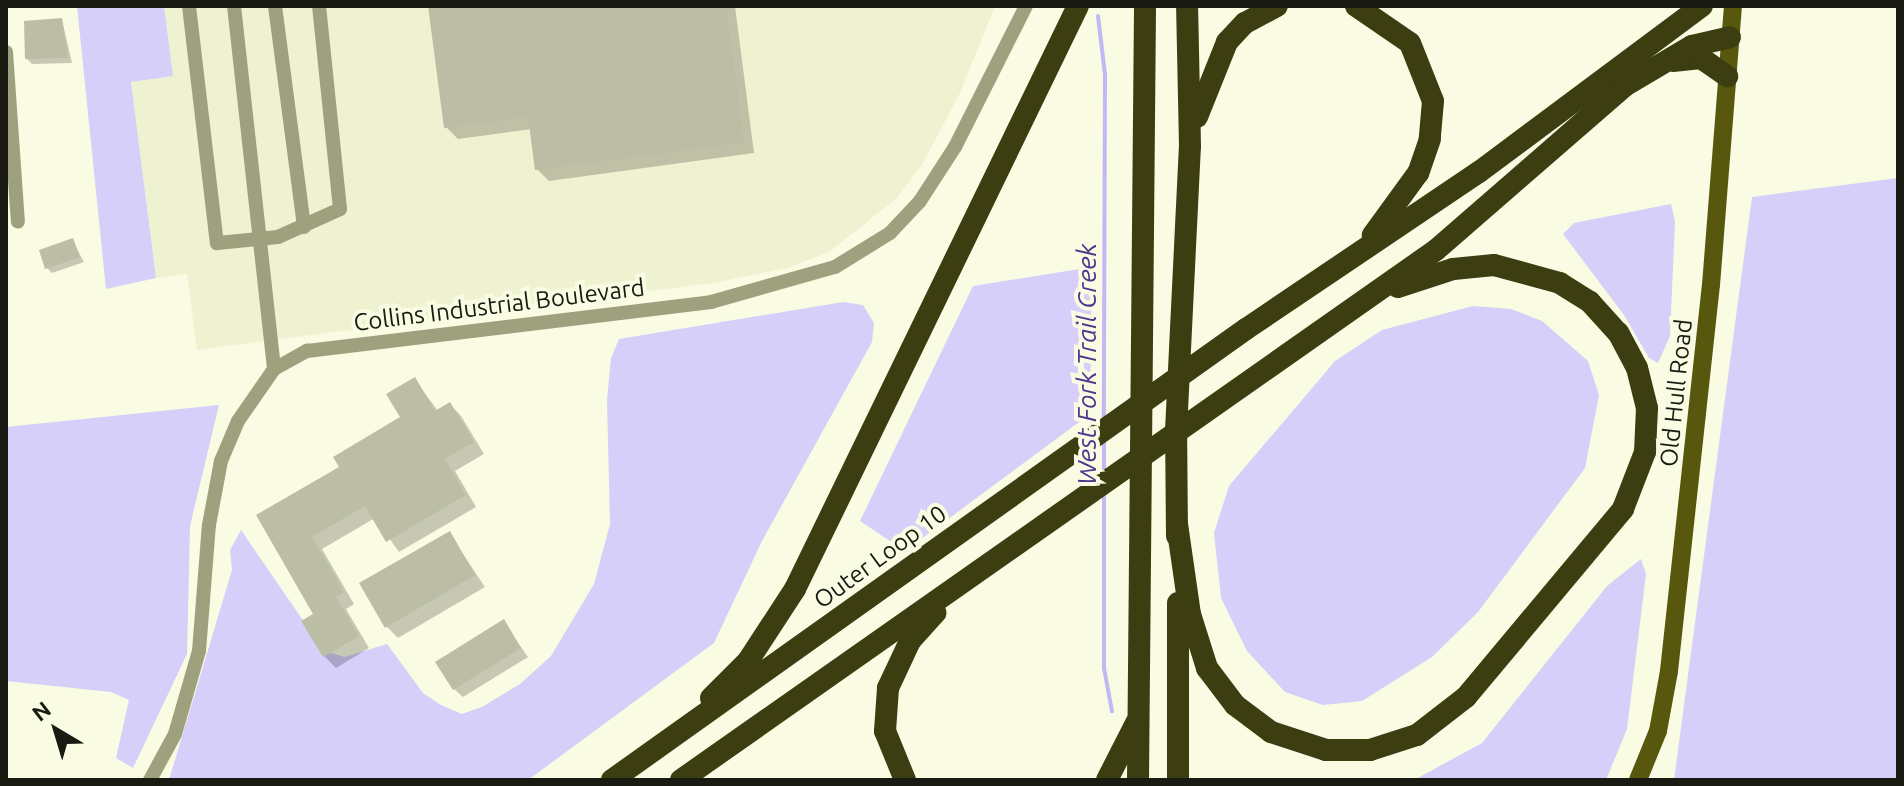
<!DOCTYPE html>
<html>
<head>
<meta charset="utf-8">
<style>
  body { margin:0 }
  #map { position:relative; width:1904px; height:786px; overflow:hidden; background:#f9fbe2; font-family:Ubuntu,sans-serif }
  div>[style] { position:absolute }
  .built>* { inset:0; background:#eff2d0 }
  .green>* { inset:0; background:#d5cff9 }
  .shadow>* { inset:0; background:#0003 }
  .stream>* { height:4px; margin:-2px; padding:0 2px; transform-origin:2px; border-radius:2px; background:#c2b8f5 }
  .building>* { inset:0; background:#bbbda4 }
  .minor>* { height:14px; margin:-7px; padding:0 7px; transform-origin:7px; border-radius:7px; background:#9fa17e }
  .major>* { height:18px; margin:-9px; padding:0 9px; transform-origin:9px; border-radius:9px; background:#57580e }
  .highway>* { height:22px; margin:-11px; padding:0 11px; transform-origin:11px; border-radius:11px; background:#3c3d11 }
  span { translate:-50% -50%; white-space:nowrap; text-align:center; line-height:1.15; -webkit-text-stroke:8px #f9fbe2; paint-order:stroke }
  .street-label { font-size:24px; color:#191a11 }
  .water-label { font-size:26px; color:#4f378e; font-style:italic }
  .frame { position:absolute; inset:0; border:8px solid #191a11; pointer-events:none }
  .north { position:absolute; left:16px; top:690px; width:80px; height:80px; -webkit-text-stroke:6px #f9fbe2; paint-order:stroke; rotate:322deg; font-size:22px; font-weight:700; line-height:32px; text-align:center; color:#191a11 }
  .north::after { content:''; display:block; margin:auto; width:28px; height:36px; background:#191a11; clip-path:polygon(50% 0,100% 100%,50% 72%,0 100%) }
</style>
</head>
<body>
<div id="map">
  <div class="built">
    <div style="clip-path:polygon(164px 6px,995px 6px,959px 95px,923px 163px,897px 198px,829px 252px,787px 268px,713px 283px,197px 350px,187px 274px,156px 278px,131px 82px,173px 76px)"></div>
  </div>
  <div class="green">
    <div style="clip-path:polygon(77px 6px,164px 6px,173px 76px,131px 82px,156px 278px,106px 289px)"></div>
    <div style="clip-path:polygon(1898px 178px,1898px 780px,1674px 780px,1752px 197px)"></div>
    <div style="clip-path:polygon(1671px 204px,1675px 222px,1670px 336px,1658px 363px,1649px 358px,1624px 315px,1563px 234px,1574px 223px)"></div>
    <div style="clip-path:polygon(1092px 267px,1090px 414px,905px 551px,860px 521px,973px 286px)"></div>
    <div style="clip-path:polygon(843px 302px,863px 305px,874px 323px,872px 342px,762px 541px,714px 643px,528px 780px,169px 780px,232px 570px,230px 550px,241px 530px,324px 651px,345px 657px,387px 644px,423px 693px,441px 705px,462px 714px,482px 707px,520px 684px,551px 656px,594px 584px,610px 524px,607px 400px,611px 358px,619px 339px)"></div>
    <div style="clip-path:polygon(1473px 306px,1511px 309px,1542px 321px,1588px 361px,1599px 395px,1585px 468px,1478px 612px,1432px 657px,1362px 701px,1323px 705px,1285px 692px,1247px 651px,1221px 598px,1214px 533px,1229px 486px,1335px 361px,1382px 330px)"></div>
    <div style="clip-path:polygon(219px 405px,190px 526px,187px 654px,133px 768px,116px 758px,129px 700px,111px 692px,6px 681px,6px 427px)"></div>
    <div style="clip-path:polygon(1641px 559px,1646px 574px,1627px 729px,1606px 780px,1414px 780px,1482px 743px,1607px 586px)"></div>
  </div>
  <div class="shadow">
    <div style="clip-path:polygon(430px 6px,735px 6px,754px 153px,549px 181px,537px 169px,532px 129px,458px 139px,446px 127px)"></div>
    <div style="clip-path:polygon(62px 20px,72px 63px,32px 64px,27px 59px)"></div>
    <div style="clip-path:polygon(72px 240px,84px 262px,52px 273px,47px 268px)"></div>
    <div style="clip-path:polygon(415px 380px,438px 411px,450px 404px,461px 416px,484px 454px,455px 471px,476px 507px,399px 552px,375px 518px,322px 549px,354px 604px,346px 609px,369px 648px,336px 668px,324px 656px,316px 615px,258px 516px,342px 467px,403px 418px)"></div>
    <div style="clip-path:polygon(449px 533px,485px 587px,398px 638px,386px 626px)"></div>
    <div style="clip-path:polygon(503px 622px,528px 657px,463px 697px,454px 689px)"></div>
  </div>
  <div class="stream">
    <div style="left:1098px;top:16px;width:59px;rotate:83.2deg"></div>
    <div style="left:1105px;top:75px;width:346px;rotate:90.2deg"></div>
    <div style="left:1104px;top:473px;width:35px;rotate:-90deg"></div>
    <div style="left:1104px;top:494px;width:174px;rotate:90deg"></div>
    <div style="left:1104px;top:668px;width:44px;rotate:79.5deg"></div>
  </div>
  <div class="building">
    <div style="clip-path:polygon(428px 6px,726px 6px,744px 142px,535px 170px,528px 117px,444px 128px)"></div>
    <div style="clip-path:polygon(62px 18px,68px 58px,25px 59px,24px 21px)"></div>
    <div style="clip-path:polygon(73px 238px,80px 257px,45px 269px,39px 250px)"></div>
    <div style="clip-path:polygon(415px 377px,435px 411px,450px 402px,474px 442px,445px 459px,466px 495px,386px 542px,365px 506px,312px 537px,344px 592px,336px 597px,359px 636px,323px 657px,301px 621px,313px 614px,256px 515px,339px 467px,333px 457px,400px 417px,386px 394px)"></div>
    <div style="clip-path:polygon(450px 531px,475px 575px,385px 628px,359px 583px)"></div>
    <div style="clip-path:polygon(504px 619px,521px 648px,453px 690px,435px 662px)"></div>
  </div>
  <div class="minor">
    <div style="left:189px;top:6px;width:239px;rotate:83.3deg"></div>
    <div style="left:217px;top:243px;width:61px;rotate:-5.6deg"></div>
    <div style="left:278px;top:237px;width:68px;rotate:-24.3deg"></div>
    <div style="left:340px;top:209px;width:204px;rotate:-95.9deg"></div>
    <div style="left:234px;top:6px;width:365px;rotate:83.7deg"></div>
    <div style="left:275px;top:6px;width:223px;rotate:82.5deg"></div>
    <div style="left:6px;top:52px;width:170px;rotate:86deg"></div>
    <div style="left:150px;top:780px;width:52px;rotate:-61.5deg"></div>
    <div style="left:175px;top:734px;width:86px;rotate:-73.9deg"></div>
    <div style="left:199px;top:651px;width:126px;rotate:-85.5deg"></div>
    <div style="left:209px;top:525px;width:65px;rotate:-79.4deg"></div>
    <div style="left:221px;top:461px;width:43px;rotate:-67deg"></div>
    <div style="left:238px;top:421px;width:63px;rotate:-55.3deg"></div>
    <div style="left:274px;top:369px;width:38px;rotate:-29deg"></div>
    <div style="left:307px;top:351px;width:407px;rotate:-6.9deg"></div>
    <div style="left:711px;top:302px;width:129px;rotate:-15.8deg"></div>
    <div style="left:835px;top:267px;width:65px;rotate:-31.7deg"></div>
    <div style="left:890px;top:233px;width:44px;rotate:-46.8deg"></div>
    <div style="left:920px;top:201px;width:64px;rotate:-57.1deg"></div>
    <div style="left:955px;top:147px;width:158px;rotate:-63.3deg"></div>
  </div>
  <div class="major">
    <div style="left:1638px;top:780px;width:53px;rotate:-67.8deg"></div>
    <div style="left:1658px;top:731px;width:61px;rotate:-79.6deg"></div>
    <div style="left:1669px;top:671px;width:388px;rotate:-83.8deg"></div>
    <div style="left:1711px;top:285px;width:280px;rotate:-85.5deg"></div>
  </div>
  <div class="highway">
    <div style="left:1356px;top:6px;width:65px;rotate:34.4deg"></div>
    <div style="left:1410px;top:43px;width:62px;rotate:68.4deg"></div>
    <div style="left:1433px;top:101px;width:38px;rotate:95deg"></div>
    <div style="left:1430px;top:139px;width:36px;rotate:109deg"></div>
    <div style="left:1418px;top:173px;width:77px;rotate:126deg"></div>
    <div style="left:1673px;top:61px;width:28px;rotate:-6deg"></div>
    <div style="left:1701px;top:58px;width:32px;rotate:35deg"></div>
    <div style="left:1197px;top:117px;width:81px;rotate:-68.2deg"></div>
    <div style="left:1227px;top:42px;width:26px;rotate:-47deg"></div>
    <div style="left:1245px;top:23px;width:36px;rotate:-28deg"></div>
    <div style="left:1177px;top:524px;width:91px;rotate:81.8deg"></div>
    <div style="left:1190px;top:614px;width:57px;rotate:72.5deg"></div>
    <div style="left:1207px;top:668px;width:46px;rotate:52.9deg"></div>
    <div style="left:1235px;top:705px;width:45px;rotate:36.9deg"></div>
    <div style="left:1271px;top:732px;width:58px;rotate:18.1deg"></div>
    <div style="left:1326px;top:750px;width:44px"></div>
    <div style="left:1370px;top:750px;width:49px;rotate:-17.7deg"></div>
    <div style="left:1417px;top:735px;width:62px;rotate:-37.8deg"></div>
    <div style="left:1466px;top:697px;width:245px;rotate:-50.1deg"></div>
    <div style="left:1623px;top:509px;width:61px;rotate:-68.9deg"></div>
    <div style="left:1645px;top:452px;width:44px;rotate:-87.4deg"></div>
    <div style="left:1647px;top:408px;width:41px;rotate:-104deg"></div>
    <div style="left:1637px;top:368px;width:40px;rotate:-118deg"></div>
    <div style="left:1618px;top:333px;width:42px;rotate:-132.1deg"></div>
    <div style="left:1590px;top:302px;width:36px;rotate:-148deg"></div>
    <div style="left:1560px;top:283px;width:68px;rotate:-164.7deg"></div>
    <div style="left:1494px;top:265px;width:41px;rotate:174.4deg"></div>
    <div style="left:1453px;top:269px;width:58px;rotate:161.9deg"></div>
    <div style="left:1177px;top:536px;width:105px;rotate:-90.5deg"></div>
    <div style="left:1176px;top:431px;width:285px;rotate:-87.2deg"></div>
    <div style="left:1190px;top:146px;width:140px;rotate:-91.2deg"></div>
    <div style="left:1178px;top:603px;width:177px;rotate:90deg"></div>
    <div style="left:711px;top:698px;width:52px;rotate:-45deg"></div>
    <div style="left:748px;top:661px;width:86px;rotate:-56.9deg"></div>
    <div style="left:795px;top:589px;width:648px;rotate:-64.11deg"></div>
    <div style="left:612px;top:780px;width:778px;rotate:-35.43deg"></div>
    <div style="left:1246px;top:329px;width:281px;rotate:-34deg"></div>
    <div style="left:1479px;top:172px;width:278px;rotate:-36.7deg"></div>
    <div style="left:681px;top:780px;width:922px;rotate:-35.07deg"></div>
    <div style="left:1436px;top:250px;width:252px;rotate:-41deg"></div>
    <div style="left:1626px;top:85px;width:77px;rotate:-30.6deg"></div>
    <div style="left:1692px;top:46px;width:39px;rotate:-13deg"></div>
    <div style="left:905px;top:780px;width:53px;rotate:-112.2deg"></div>
    <div style="left:885px;top:731px;width:43px;rotate:-86deg"></div>
    <div style="left:888px;top:688px;width:52px;rotate:-64.9deg"></div>
    <div style="left:910px;top:641px;width:38px;rotate:-48deg"></div>
    <div style="left:1107px;top:780px;width:64px;rotate:-63deg"></div>
    <div style="left:1138px;top:780px;width:774px;rotate:-89.48deg"></div>
  </div>
  <div class="street-label">
    <span style="left:499px;top:305px;rotate:-7deg">Collins Industrial Boulevard</span>
    <span style="left:1676px;top:393px;rotate:-84deg">Old Hull Road</span>
    <span style="left:880px;top:557px;rotate:-36deg">Outer Loop 10</span>
  </div>
  <div class="water-label">
    <span style="left:1087px;top:364px;rotate:-90deg">West Fork Trail Creek</span>
  </div>
  <div class="frame"></div>
  <div class="north">N</div>
</div>
</body>
</html>
